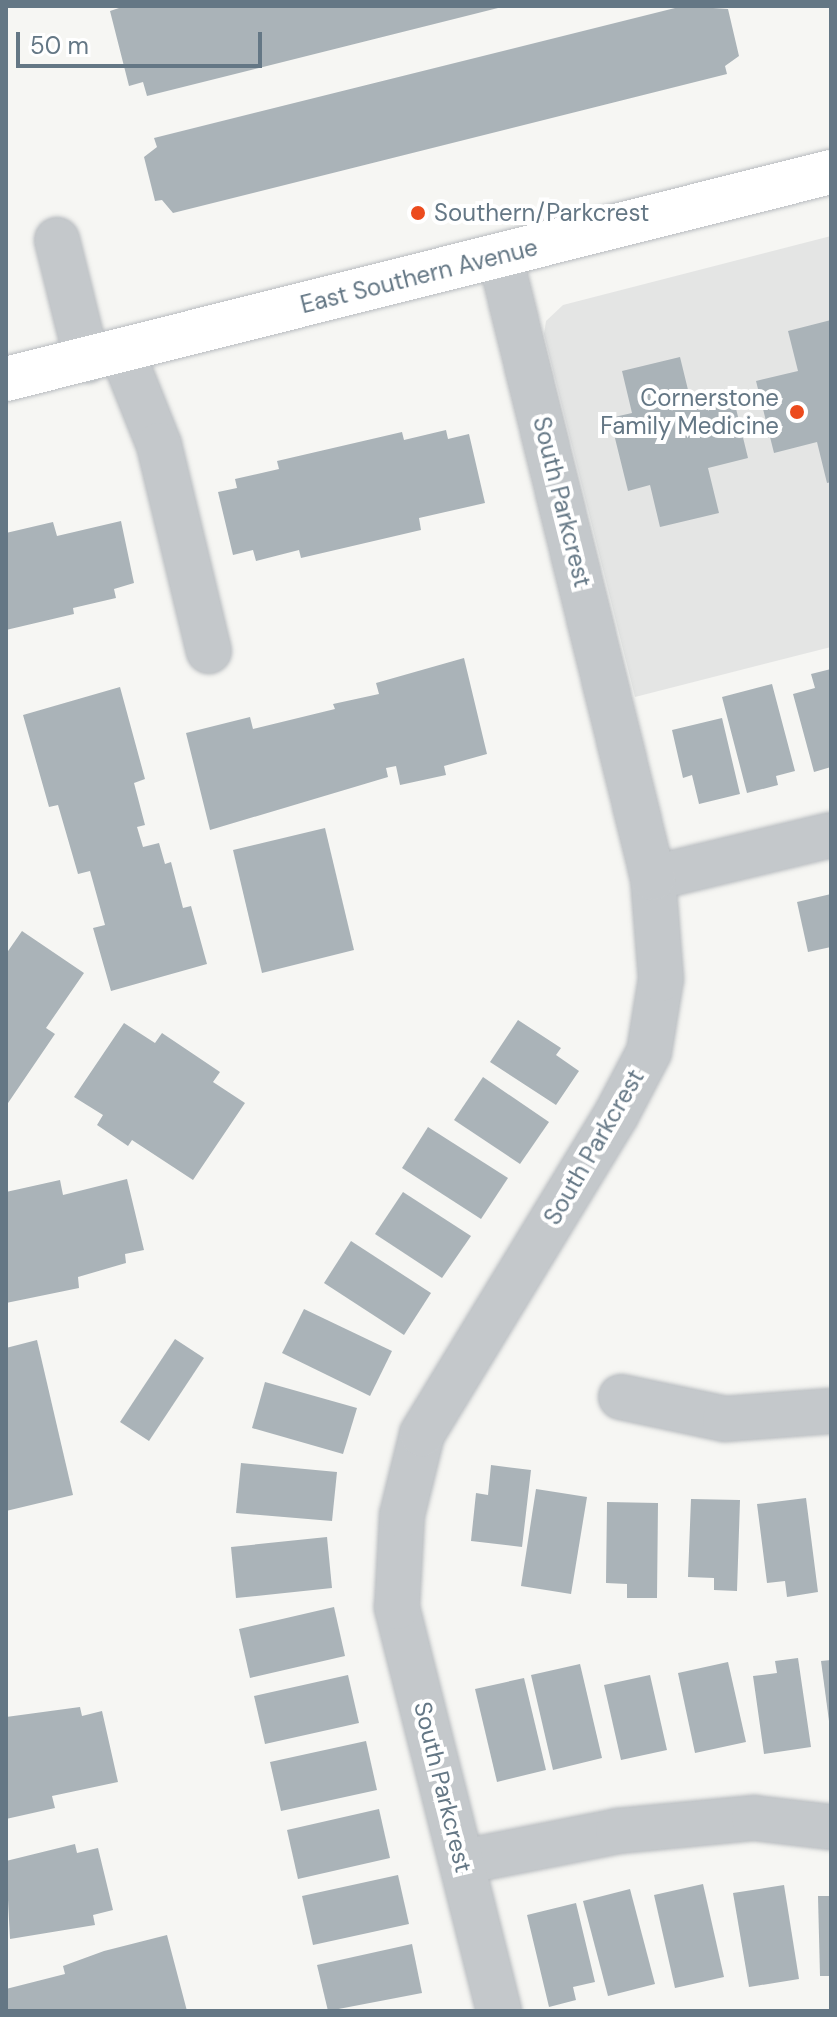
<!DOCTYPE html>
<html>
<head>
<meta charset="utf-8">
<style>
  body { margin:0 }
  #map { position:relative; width:837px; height:2017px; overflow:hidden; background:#f6f6f3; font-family:"DM Sans",sans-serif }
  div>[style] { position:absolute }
  .built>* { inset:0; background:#e4e5e4 }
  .building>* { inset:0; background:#aab3b8 }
  .roads { filter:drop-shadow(0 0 2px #b7bbbf) drop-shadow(0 0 2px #b7bbbf) }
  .minor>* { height:44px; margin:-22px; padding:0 22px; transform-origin:22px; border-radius:22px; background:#c4c8cb }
  .major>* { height:44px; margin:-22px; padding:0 22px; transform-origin:22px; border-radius:22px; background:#fff }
  .dots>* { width:22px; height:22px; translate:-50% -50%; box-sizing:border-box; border:4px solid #fff; border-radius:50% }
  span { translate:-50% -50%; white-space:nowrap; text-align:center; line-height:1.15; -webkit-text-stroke:8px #fff; paint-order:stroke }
  .poi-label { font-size:24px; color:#647785 }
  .left { translate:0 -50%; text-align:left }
  .right { translate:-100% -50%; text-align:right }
  .street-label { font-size:24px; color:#647785 }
  .frame { position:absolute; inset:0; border:8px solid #647785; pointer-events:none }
  .scale { position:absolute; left:16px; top:32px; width:246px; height:36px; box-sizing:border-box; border:4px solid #647785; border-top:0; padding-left:10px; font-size:24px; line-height:28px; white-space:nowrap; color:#647785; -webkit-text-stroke:6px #fff; paint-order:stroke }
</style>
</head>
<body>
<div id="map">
  <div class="built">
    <div style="clip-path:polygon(831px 236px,831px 647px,635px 697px,544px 334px,546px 321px,563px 305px)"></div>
  </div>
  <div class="building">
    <div style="clip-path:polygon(125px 6px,502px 6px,502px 7px,147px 96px,143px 82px,129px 86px,110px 11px)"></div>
    <div style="clip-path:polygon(683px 6px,728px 9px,739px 56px,725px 66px,727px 74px,173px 213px,162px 200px,155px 201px,144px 157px,157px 147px,154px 138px)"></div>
    <div style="clip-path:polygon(831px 320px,831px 482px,827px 483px,817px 442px,774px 453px,756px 381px,798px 371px,788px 331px)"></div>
    <div style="clip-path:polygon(680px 357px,690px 398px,731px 388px,748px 458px,708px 468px,719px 513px,660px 527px,650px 485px,628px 491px,610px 418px,632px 413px,622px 371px)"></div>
    <div style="clip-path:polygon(446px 430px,448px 439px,469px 434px,485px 503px,419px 518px,421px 530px,301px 558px,299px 550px,256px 561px,253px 550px,233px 555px,218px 492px,237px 488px,235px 479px,279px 469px,277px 461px,402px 432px,404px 440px)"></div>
    <div style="clip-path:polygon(121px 521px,134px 583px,114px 589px,116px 598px,73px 608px,74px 614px,6px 630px,6px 533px,53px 522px,57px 536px)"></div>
    <div style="clip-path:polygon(464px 658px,487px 754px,444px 766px,446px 775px,400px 785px,396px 766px,386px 768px,388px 777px,210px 830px,186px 733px,250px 717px,253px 729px,335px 709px,333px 704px,379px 694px,376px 683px)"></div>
    <div style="clip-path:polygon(831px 669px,831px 767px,814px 772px,793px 694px,815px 688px,811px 674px)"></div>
    <div style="clip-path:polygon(772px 684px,795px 771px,776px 776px,778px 785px,747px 793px,722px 697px)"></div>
    <div style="clip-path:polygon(120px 687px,145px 779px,134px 783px,145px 825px,137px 827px,143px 847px,159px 843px,165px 864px,171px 862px,183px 908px,191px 906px,207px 964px,111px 991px,93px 928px,105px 925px,90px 871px,78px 874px,58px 805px,49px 807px,23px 715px)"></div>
    <div style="clip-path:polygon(722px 718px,740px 794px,699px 804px,692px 775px,683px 778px,672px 730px)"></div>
    <div style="clip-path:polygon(325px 828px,354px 950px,262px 973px,233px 850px)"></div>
    <div style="clip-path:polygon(831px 894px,831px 947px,808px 952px,797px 902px)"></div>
    <div style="clip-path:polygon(22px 931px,84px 973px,46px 1028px,55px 1034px,6px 1106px,6px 954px)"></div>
    <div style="clip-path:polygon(518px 1020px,561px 1048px,556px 1055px,579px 1071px,556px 1105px,490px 1062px)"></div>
    <div style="clip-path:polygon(124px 1023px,155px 1043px,162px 1033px,220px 1072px,213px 1082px,245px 1103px,193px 1180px,132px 1140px,128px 1146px,97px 1125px,103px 1115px,74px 1097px)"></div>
    <div style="clip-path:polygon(483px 1077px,549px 1122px,520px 1164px,454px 1120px)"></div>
    <div style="clip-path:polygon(428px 1127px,508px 1178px,481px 1219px,402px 1168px)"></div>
    <div style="clip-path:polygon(127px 1179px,144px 1250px,125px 1254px,126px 1263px,78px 1277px,79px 1288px,6px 1303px,6px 1192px,60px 1180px,63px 1195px)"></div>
    <div style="clip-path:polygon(403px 1192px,471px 1236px,442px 1278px,375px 1234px)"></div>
    <div style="clip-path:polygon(351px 1241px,431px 1293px,404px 1335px,324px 1283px)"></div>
    <div style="clip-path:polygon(304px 1309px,392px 1351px,370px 1396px,282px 1353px)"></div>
    <div style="clip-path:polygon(175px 1339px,204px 1358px,149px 1441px,120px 1422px)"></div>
    <div style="clip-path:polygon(37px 1340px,73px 1495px,6px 1511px,6px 1348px)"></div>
    <div style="clip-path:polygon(265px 1382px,357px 1408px,343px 1454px,252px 1428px)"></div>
    <div style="clip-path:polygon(241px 1463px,337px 1472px,332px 1521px,236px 1513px)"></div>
    <div style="clip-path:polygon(491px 1465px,531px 1470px,522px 1547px,471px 1541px,476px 1493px,488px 1495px)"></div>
    <div style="clip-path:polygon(536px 1489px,587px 1497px,571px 1594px,521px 1586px)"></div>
    <div style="clip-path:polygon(806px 1498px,818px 1592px,787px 1597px,785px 1581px,767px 1583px,757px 1504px)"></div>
    <div style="clip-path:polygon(691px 1499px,740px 1500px,737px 1591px,714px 1590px,714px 1578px,688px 1577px)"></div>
    <div style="clip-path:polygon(607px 1502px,658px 1503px,657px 1598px,627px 1598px,627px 1584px,606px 1583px)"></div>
    <div style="clip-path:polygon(327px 1537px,332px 1588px,236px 1598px,231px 1547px)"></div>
    <div style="clip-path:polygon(334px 1607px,345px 1656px,250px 1678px,239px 1629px)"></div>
    <div style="clip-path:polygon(798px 1658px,811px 1747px,764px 1754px,753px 1676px,777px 1673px,775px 1661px)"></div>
    <div style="clip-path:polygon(831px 1660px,831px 1721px,829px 1721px,821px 1661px)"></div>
    <div style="clip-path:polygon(728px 1662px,746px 1742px,695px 1753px,678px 1673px)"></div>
    <div style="clip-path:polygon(580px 1664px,602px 1758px,553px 1770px,531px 1675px)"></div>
    <div style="clip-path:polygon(348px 1675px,359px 1723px,265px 1744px,254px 1696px)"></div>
    <div style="clip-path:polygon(650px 1675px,667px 1750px,621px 1760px,604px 1685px)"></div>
    <div style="clip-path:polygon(524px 1678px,546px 1770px,497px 1782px,475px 1689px)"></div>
    <div style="clip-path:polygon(80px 1707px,82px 1716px,102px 1711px,118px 1782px,52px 1796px,55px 1808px,6px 1819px,6px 1717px)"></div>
    <div style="clip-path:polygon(366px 1741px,377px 1790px,281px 1811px,270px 1762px)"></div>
    <div style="clip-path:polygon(379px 1809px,390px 1858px,298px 1879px,287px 1830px)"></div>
    <div style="clip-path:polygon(75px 1844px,77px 1853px,98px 1848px,113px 1910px,93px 1915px,95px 1925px,10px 1939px,6px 1861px)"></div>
    <div style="clip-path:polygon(398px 1875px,409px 1924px,313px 1945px,302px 1896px)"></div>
    <div style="clip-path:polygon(703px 1884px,724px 1977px,675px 1988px,654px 1895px)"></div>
    <div style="clip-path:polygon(784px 1885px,799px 1979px,749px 1987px,733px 1893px)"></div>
    <div style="clip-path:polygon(630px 1889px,655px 1984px,608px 1996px,583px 1901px)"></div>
    <div style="clip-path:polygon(818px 1896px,831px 1896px,831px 1976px,820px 1976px)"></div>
    <div style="clip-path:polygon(576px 1903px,595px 1982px,573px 1987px,576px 2000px,549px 2007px,527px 1915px)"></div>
    <div style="clip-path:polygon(167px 1935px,187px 2011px,6px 2011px,6px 1989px,65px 1974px,63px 1966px,104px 1951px)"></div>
    <div style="clip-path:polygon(412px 1944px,422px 1993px,328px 2011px,317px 1965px)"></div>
  </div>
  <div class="roads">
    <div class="minor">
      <div style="left:57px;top:240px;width:124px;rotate:76deg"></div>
      <div style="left:122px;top:352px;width:100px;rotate:68.3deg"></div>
      <div style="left:159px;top:445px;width:212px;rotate:76.4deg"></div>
      <div style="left:653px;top:878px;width:183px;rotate:-13.6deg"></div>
      <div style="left:621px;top:1397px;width:106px;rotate:11.9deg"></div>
      <div style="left:725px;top:1419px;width:106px;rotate:-4.3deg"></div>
      <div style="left:462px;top:1862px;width:159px;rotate:-11.2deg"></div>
      <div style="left:618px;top:1831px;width:137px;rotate:-5.5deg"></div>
      <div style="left:754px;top:1818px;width:78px;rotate:6.7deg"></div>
      <div style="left:499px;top:2011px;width:417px;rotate:-104.2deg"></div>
      <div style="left:397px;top:1607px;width:92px;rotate:-86.9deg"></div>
      <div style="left:402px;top:1515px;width:83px;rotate:-76.1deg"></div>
      <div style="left:422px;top:1434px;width:373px;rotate:-58.7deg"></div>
      <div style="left:616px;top:1115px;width:71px;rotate:-62.4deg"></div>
      <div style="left:649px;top:1052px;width:74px;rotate:-80.7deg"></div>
      <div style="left:661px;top:979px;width:101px;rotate:-94.5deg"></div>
      <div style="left:653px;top:878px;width:641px;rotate:-103.82deg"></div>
    </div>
    <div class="major">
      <div style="left:6px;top:379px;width:851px;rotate:-14.09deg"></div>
    </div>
  </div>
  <div class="dots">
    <div style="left:418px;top:213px;background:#ec4b1d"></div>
    <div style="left:797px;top:412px;background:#ec4b1d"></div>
  </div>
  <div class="poi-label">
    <span class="left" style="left:434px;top:213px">Southern/Parkcrest</span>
    <span class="right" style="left:779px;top:412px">Cornerstone<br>Family Medicine</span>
  </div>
  <div class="street-label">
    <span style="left:419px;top:276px;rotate:-14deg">East Southern Avenue</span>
    <span style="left:562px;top:502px;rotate:76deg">South Parkcrest</span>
    <span style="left:594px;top:1147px;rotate:-60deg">South Parkcrest</span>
    <span style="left:443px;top:1787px;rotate:76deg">South Parkcrest</span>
  </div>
  <div class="frame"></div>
  <div class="scale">50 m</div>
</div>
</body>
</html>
